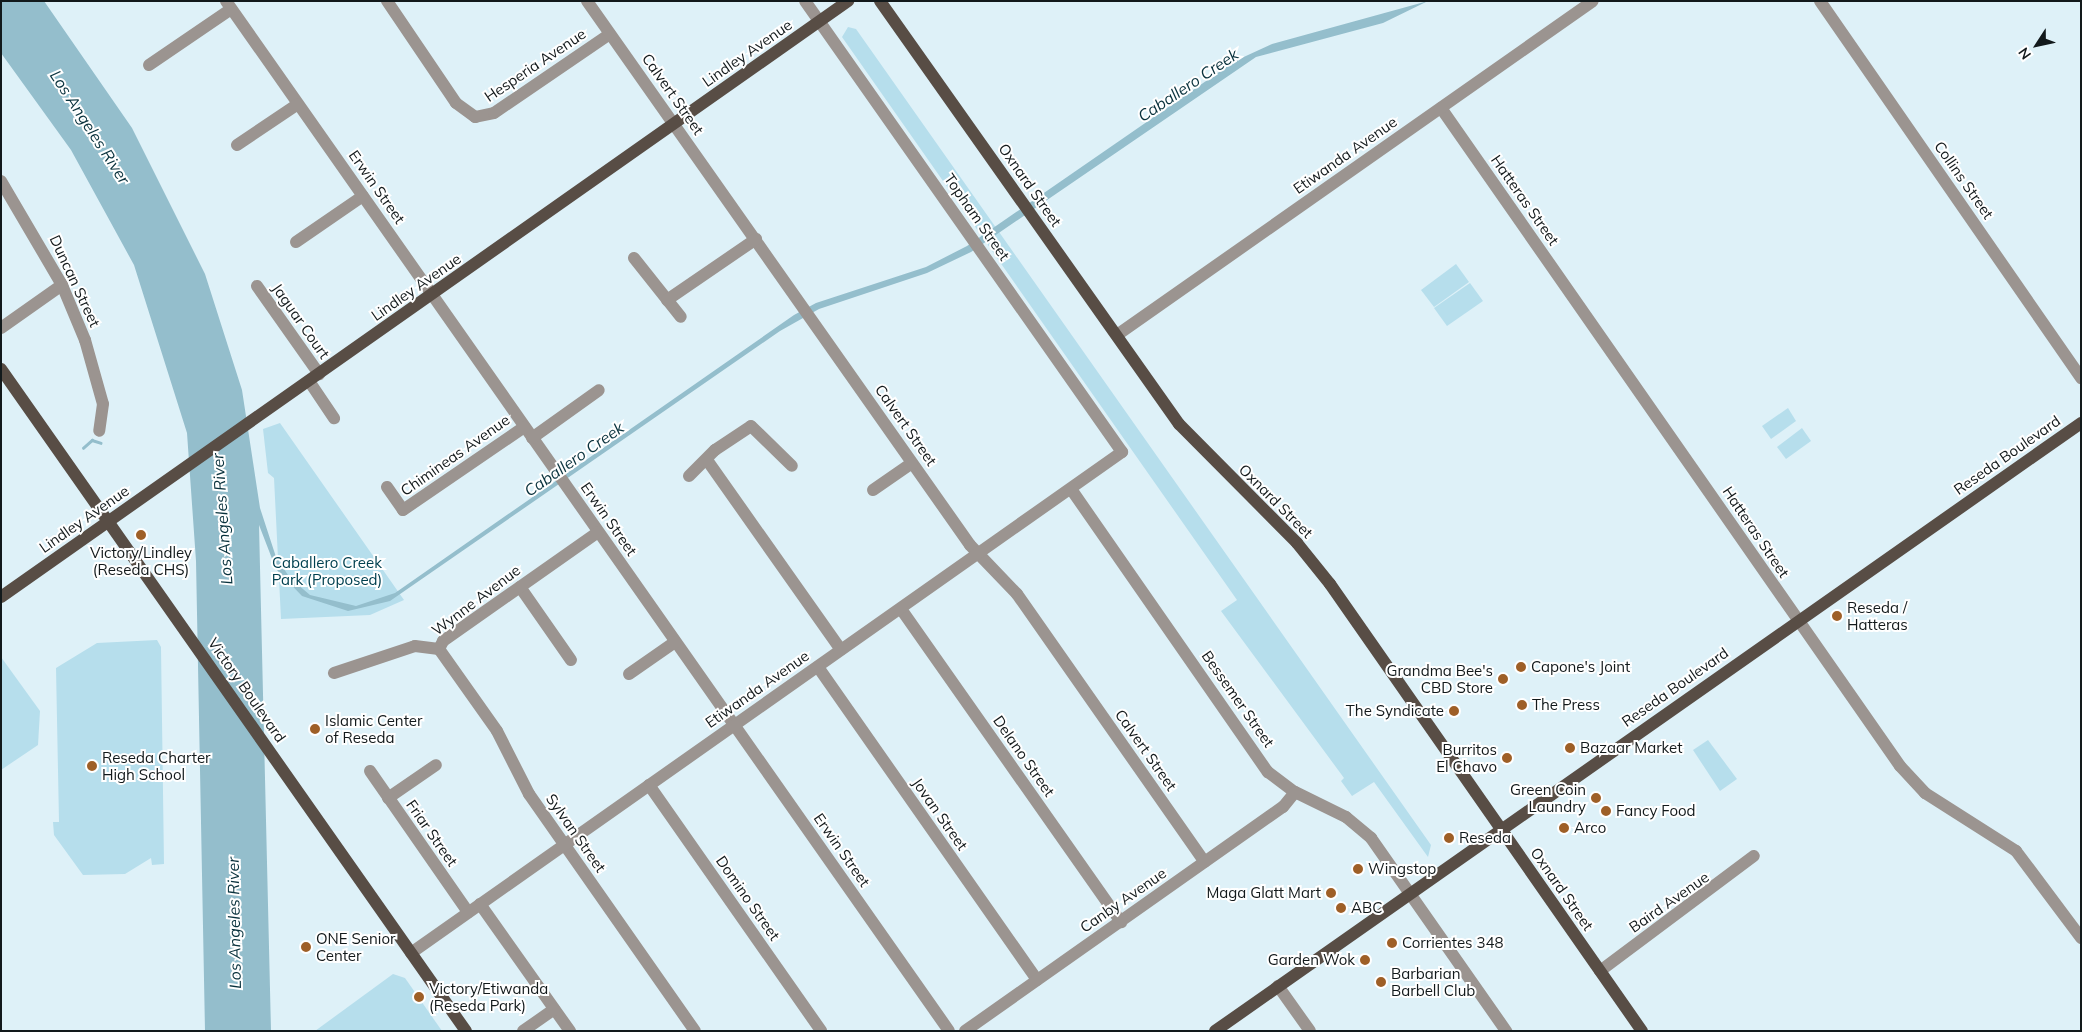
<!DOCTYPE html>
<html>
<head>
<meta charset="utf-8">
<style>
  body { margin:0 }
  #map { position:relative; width:2082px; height:1032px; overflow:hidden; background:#def1f8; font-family:Mulish,sans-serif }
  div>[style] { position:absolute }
  .green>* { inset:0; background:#b6deec }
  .water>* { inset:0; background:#94becc }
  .stream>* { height:2.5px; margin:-1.25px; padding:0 1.25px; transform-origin:1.25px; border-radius:1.25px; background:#94becc }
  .minor>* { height:12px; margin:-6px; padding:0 6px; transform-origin:6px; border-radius:6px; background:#9b9490 }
  .major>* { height:12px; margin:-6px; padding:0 6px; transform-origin:6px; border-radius:6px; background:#584d45 }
  .dots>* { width:14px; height:14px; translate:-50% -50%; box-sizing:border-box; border:2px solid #fff; border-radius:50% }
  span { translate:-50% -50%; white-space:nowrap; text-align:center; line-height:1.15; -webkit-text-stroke:4px #fff; paint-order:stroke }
  .street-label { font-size:15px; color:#12191b }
  .poi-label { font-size:15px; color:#12191b }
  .left { translate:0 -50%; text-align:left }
  .right { translate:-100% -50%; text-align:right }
  .park-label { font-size:15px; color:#004050 }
  .water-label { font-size:16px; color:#08313c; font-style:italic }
  .frame { position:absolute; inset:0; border:2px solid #12191b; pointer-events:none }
  .north { position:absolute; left:2012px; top:20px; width:50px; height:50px; -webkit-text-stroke:4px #fff; paint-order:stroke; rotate:235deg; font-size:14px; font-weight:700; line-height:20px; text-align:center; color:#12191b }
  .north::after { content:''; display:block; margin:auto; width:18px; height:22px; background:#12191b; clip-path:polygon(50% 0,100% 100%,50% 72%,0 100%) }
</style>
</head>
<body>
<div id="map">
  <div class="green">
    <div style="clip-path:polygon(848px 27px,856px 29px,1431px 845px,1428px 857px,1374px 782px,1352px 796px,1341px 781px,1344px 778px,1221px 611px,1237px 600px,842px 37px)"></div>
    <div style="clip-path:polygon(1456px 264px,1469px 282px,1434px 307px,1421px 290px)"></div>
    <div style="clip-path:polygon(1470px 283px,1483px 301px,1447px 326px,1434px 308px)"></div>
    <div style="clip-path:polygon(1788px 408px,1796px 421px,1771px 439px,1762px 426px)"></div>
    <div style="clip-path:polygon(280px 423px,404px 600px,370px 615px,281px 619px,274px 478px,268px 473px,263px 429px)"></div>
    <div style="clip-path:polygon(1802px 428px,1811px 441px,1786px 459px,1777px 447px)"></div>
    <div style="clip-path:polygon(157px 640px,161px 647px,164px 864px,152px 865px,151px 858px,125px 874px,83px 875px,54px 835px,53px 822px,59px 822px,56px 668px,97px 643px)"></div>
    <div style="clip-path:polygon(1px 657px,40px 711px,38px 745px,1px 770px)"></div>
    <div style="clip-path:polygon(1708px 740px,1737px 779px,1720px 791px,1693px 750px)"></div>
    <div style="clip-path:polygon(393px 974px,405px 978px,442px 1031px,315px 1031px)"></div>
  </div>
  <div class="water">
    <div style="clip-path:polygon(1px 1px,44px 1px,132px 128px,205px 274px,242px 390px,260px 508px,276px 557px,290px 578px,310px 595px,356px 606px,395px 593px,794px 315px,816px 303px,926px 267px,967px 246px,1235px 61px,1272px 44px,1428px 1px,1383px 23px,1256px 57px,971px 252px,927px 273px,819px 309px,780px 331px,390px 601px,348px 611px,302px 596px,276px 569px,259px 525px,271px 1031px,205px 1031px,196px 561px,187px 433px,134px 265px,71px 150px,1px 53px)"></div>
  </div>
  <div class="stream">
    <div style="left:83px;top:448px;width:12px;rotate:-42deg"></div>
    <div style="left:92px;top:440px;width:9px;rotate:18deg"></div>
  </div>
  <div class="minor">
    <div style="left:226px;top:1px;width:1258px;rotate:54.93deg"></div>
    <div style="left:387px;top:1px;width:123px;rotate:55.9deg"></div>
    <div style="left:456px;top:103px;width:24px;rotate:36deg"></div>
    <div style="left:475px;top:117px;width:19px;rotate:-12deg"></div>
    <div style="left:494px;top:113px;width:140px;rotate:-34.3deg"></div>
    <div style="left:587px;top:1px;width:665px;rotate:54.85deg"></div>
    <div style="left:970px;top:545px;width:68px;rotate:46.2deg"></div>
    <div style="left:1017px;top:594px;width:327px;rotate:55deg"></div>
    <div style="left:1820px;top:1px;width:459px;rotate:55.3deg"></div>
    <div style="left:149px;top:65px;width:99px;rotate:-34.3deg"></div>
    <div style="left:1441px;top:108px;width:802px;rotate:55.1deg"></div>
    <div style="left:1900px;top:766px;width:37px;rotate:47deg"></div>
    <div style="left:1925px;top:793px;width:108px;rotate:32.5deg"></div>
    <div style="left:2016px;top:851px;width:109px;rotate:53.2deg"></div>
    <div style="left:237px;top:145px;width:73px;rotate:-33.9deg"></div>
    <div style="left:1px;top:181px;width:121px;rotate:59.6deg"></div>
    <div style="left:62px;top:285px;width:60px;rotate:67.3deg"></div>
    <div style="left:85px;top:340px;width:66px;rotate:74.3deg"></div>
    <div style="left:103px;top:404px;width:27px;rotate:98deg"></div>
    <div style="left:296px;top:242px;width:81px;rotate:-34.5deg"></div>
    <div style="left:634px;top:258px;width:75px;rotate:51.5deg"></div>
    <div style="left:257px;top:286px;width:108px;rotate:54.8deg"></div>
    <div style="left:667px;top:300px;width:108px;rotate:-34.4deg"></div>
    <div style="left:1px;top:328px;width:75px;rotate:-35.2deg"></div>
    <div style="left:1117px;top:335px;width:581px;rotate:-35.06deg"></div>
    <div style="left:309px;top:381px;width:45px;rotate:56deg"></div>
    <div style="left:532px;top:438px;width:82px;rotate:-35.6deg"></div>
    <div style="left:707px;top:460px;width:232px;rotate:54.8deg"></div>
    <div style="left:689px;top:476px;width:37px;rotate:-45deg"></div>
    <div style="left:715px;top:450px;width:43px;rotate:-33.7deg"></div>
    <div style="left:751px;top:426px;width:57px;rotate:44.3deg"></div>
    <div style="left:387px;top:487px;width:28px;rotate:55deg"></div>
    <div style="left:403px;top:510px;width:147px;rotate:-34.4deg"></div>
    <div style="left:1071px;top:489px;width:345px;rotate:55.2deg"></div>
    <div style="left:1268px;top:772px;width:34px;rotate:37deg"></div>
    <div style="left:1295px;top:792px;width:57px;rotate:26.1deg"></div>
    <div style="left:1346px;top:817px;width:33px;rotate:40deg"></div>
    <div style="left:1371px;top:838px;width:236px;rotate:55deg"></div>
    <div style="left:873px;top:490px;width:47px;rotate:-34.7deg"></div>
    <div style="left:520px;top:587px;width:89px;rotate:55.1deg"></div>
    <div style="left:901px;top:609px;width:383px;rotate:54.9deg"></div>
    <div style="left:439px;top:649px;width:100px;rotate:54.7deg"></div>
    <div style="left:497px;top:731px;width:71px;rotate:63.1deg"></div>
    <div style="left:529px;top:794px;width:289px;rotate:55deg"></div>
    <div style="left:439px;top:649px;width:9px;rotate:-63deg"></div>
    <div style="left:443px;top:641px;width:189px;rotate:-35.1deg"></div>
    <div style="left:818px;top:667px;width:382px;rotate:55deg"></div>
    <div style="left:334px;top:673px;width:85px;rotate:-18.4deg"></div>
    <div style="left:415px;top:646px;width:24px;rotate:7deg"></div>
    <div style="left:629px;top:674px;width:56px;rotate:-34.8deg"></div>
    <div style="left:370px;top:771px;width:172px;rotate:55.2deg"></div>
    <div style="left:649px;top:785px;width:300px;rotate:55deg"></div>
    <div style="left:388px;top:798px;width:58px;rotate:-34.5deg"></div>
    <div style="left:480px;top:904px;width:156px;rotate:54.7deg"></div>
    <div style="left:411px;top:953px;width:870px;rotate:-35.17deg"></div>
    <div style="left:1122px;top:452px;width:551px;rotate:-125.1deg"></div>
    <div style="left:1600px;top:971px;width:192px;rotate:-36.8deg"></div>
    <div style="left:1278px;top:986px;width:55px;rotate:54.6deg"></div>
    <div style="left:523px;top:1031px;width:38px;rotate:-35deg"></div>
    <div style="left:965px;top:1031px;width:389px;rotate:-35.2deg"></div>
    <div style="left:1283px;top:807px;width:19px;rotate:-51deg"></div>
  </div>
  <div class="major">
    <div style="left:880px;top:1px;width:518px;rotate:54.75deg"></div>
    <div style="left:1179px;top:424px;width:168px;rotate:45.2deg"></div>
    <div style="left:1297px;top:543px;width:53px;rotate:51.2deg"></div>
    <div style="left:1330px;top:584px;width:545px;rotate:55.09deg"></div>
    <div style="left:1px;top:369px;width:809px;rotate:54.92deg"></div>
    <div style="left:1px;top:597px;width:1036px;rotate:-35.13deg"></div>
    <div style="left:1215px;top:1031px;width:1058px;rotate:-35.07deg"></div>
  </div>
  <div class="dots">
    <div style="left:141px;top:535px;background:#9e5f27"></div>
    <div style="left:1837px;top:616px;background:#9e5f27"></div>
    <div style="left:1521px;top:667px;background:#9e5f27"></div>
    <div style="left:1503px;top:679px;background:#9e5f27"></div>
    <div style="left:1522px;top:705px;background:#9e5f27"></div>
    <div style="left:1454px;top:711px;background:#9e5f27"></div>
    <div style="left:315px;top:729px;background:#9e5f27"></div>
    <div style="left:1570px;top:748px;background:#9e5f27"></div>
    <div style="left:1507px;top:758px;background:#9e5f27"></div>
    <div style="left:92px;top:766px;background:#9e5f27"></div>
    <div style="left:1596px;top:798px;background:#9e5f27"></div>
    <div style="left:1606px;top:811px;background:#9e5f27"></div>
    <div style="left:1564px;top:828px;background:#9e5f27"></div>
    <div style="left:1449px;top:838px;background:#9e5f27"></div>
    <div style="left:1358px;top:869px;background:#9e5f27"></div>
    <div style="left:1331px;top:893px;background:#9e5f27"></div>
    <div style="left:1341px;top:908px;background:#9e5f27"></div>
    <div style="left:1392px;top:943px;background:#9e5f27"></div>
    <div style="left:306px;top:947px;background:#9e5f27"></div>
    <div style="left:1365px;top:960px;background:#9e5f27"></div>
    <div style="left:1381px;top:982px;background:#9e5f27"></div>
    <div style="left:419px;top:997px;background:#9e5f27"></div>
  </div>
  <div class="street-label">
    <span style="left:747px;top:53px;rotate:-35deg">Lindley Avenue</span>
    <span style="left:535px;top:65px;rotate:-34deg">Hesperia Avenue</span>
    <span style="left:673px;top:94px;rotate:55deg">Calvert Street</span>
    <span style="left:1345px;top:155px;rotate:-35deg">Etiwanda Avenue</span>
    <span style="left:1964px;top:180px;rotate:55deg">Collins Street</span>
    <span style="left:1030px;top:185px;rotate:55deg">Oxnard Street</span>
    <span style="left:377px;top:187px;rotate:55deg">Erwin Street</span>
    <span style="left:1525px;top:200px;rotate:55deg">Hatteras Street</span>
    <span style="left:977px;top:217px;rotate:55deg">Topham Street</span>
    <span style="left:75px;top:281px;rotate:65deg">Duncan Street</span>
    <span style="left:416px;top:287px;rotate:-35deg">Lindley Avenue</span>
    <span style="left:301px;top:321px;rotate:55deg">Jaguar Court</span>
    <span style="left:906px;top:425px;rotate:55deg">Calvert Street</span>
    <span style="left:455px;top:455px;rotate:-35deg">Chimineas Avenue</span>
    <span style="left:2007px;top:455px;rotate:-35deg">Reseda Boulevard</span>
    <span style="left:1276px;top:501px;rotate:45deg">Oxnard Street</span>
    <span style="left:84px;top:519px;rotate:-35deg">Lindley Avenue</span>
    <span style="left:609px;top:519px;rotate:55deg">Erwin Street</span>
    <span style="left:1756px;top:532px;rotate:56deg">Hatteras Street</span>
    <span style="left:476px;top:600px;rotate:-37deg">Wynne Avenue</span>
    <span style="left:1675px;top:687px;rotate:-35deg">Reseda Boulevard</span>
    <span style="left:757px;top:689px;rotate:-35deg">Etiwanda Avenue</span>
    <span style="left:247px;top:690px;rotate:55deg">Victory Boulevard</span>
    <span style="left:1238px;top:699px;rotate:55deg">Bessemer Street</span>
    <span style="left:1146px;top:750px;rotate:55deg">Calvert Street</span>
    <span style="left:1024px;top:756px;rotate:55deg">Delano Street</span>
    <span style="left:940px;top:814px;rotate:55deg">Jovan Street</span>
    <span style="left:432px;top:833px;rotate:55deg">Friar Street</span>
    <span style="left:576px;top:833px;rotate:55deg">Sylvan Street</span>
    <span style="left:842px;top:850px;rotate:55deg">Erwin Street</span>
    <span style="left:1562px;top:889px;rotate:55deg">Oxnard Street</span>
    <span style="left:748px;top:898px;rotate:55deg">Domino Street</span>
    <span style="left:1123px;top:900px;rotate:-35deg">Canby Avenue</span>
    <span style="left:1669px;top:902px;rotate:-35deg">Baird Avenue</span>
  </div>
  <div class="poi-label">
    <span style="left:141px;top:561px">Victory/Lindley<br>(Reseda CHS)</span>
    <span class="left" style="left:1847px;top:616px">Reseda /<br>Hatteras</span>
    <span class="left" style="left:1531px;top:667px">Capone's Joint</span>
    <span class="right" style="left:1493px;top:679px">Grandma Bee's<br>CBD Store</span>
    <span class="left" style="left:1532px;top:705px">The Press</span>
    <span class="right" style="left:1444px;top:711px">The Syndicate</span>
    <span class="left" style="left:325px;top:729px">Islamic Center<br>of Reseda</span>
    <span class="left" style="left:1580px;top:748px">Bazaar Market</span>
    <span class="right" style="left:1497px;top:758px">Burritos<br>El Chavo</span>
    <span class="left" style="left:102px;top:766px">Reseda Charter<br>High School</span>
    <span class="right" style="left:1586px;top:798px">Green Coin<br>Laundry</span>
    <span class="left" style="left:1616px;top:811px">Fancy Food</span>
    <span class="left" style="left:1574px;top:828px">Arco</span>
    <span class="left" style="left:1459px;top:838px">Reseda</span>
    <span class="left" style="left:1368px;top:869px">Wingstop</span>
    <span class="right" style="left:1321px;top:893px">Maga Glatt Mart</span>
    <span class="left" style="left:1351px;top:908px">ABC</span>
    <span class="left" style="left:316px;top:947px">ONE Senior<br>Center</span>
    <span class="left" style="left:1402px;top:943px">Corrientes 348</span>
    <span class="right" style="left:1355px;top:960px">Garden Wok</span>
    <span class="left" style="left:1391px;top:982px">Barbarian<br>Barbell Club</span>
    <span class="left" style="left:429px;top:997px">Victory/Etiwanda<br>(Reseda Park)</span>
  </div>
  <div class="park-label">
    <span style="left:327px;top:571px">Caballero Creek<br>Park (Proposed)</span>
  </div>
  <div class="water-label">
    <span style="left:1188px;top:85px;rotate:-34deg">Caballero Creek</span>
    <span style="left:90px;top:127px;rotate:57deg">Los Angeles River</span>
    <span style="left:574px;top:459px;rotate:-35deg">Caballero Creek</span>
    <span style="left:222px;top:519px;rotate:-94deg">Los Angeles River</span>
    <span style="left:234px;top:923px;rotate:-91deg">Los Angeles River</span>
  </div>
  <div class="frame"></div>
  <div class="north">N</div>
</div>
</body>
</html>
